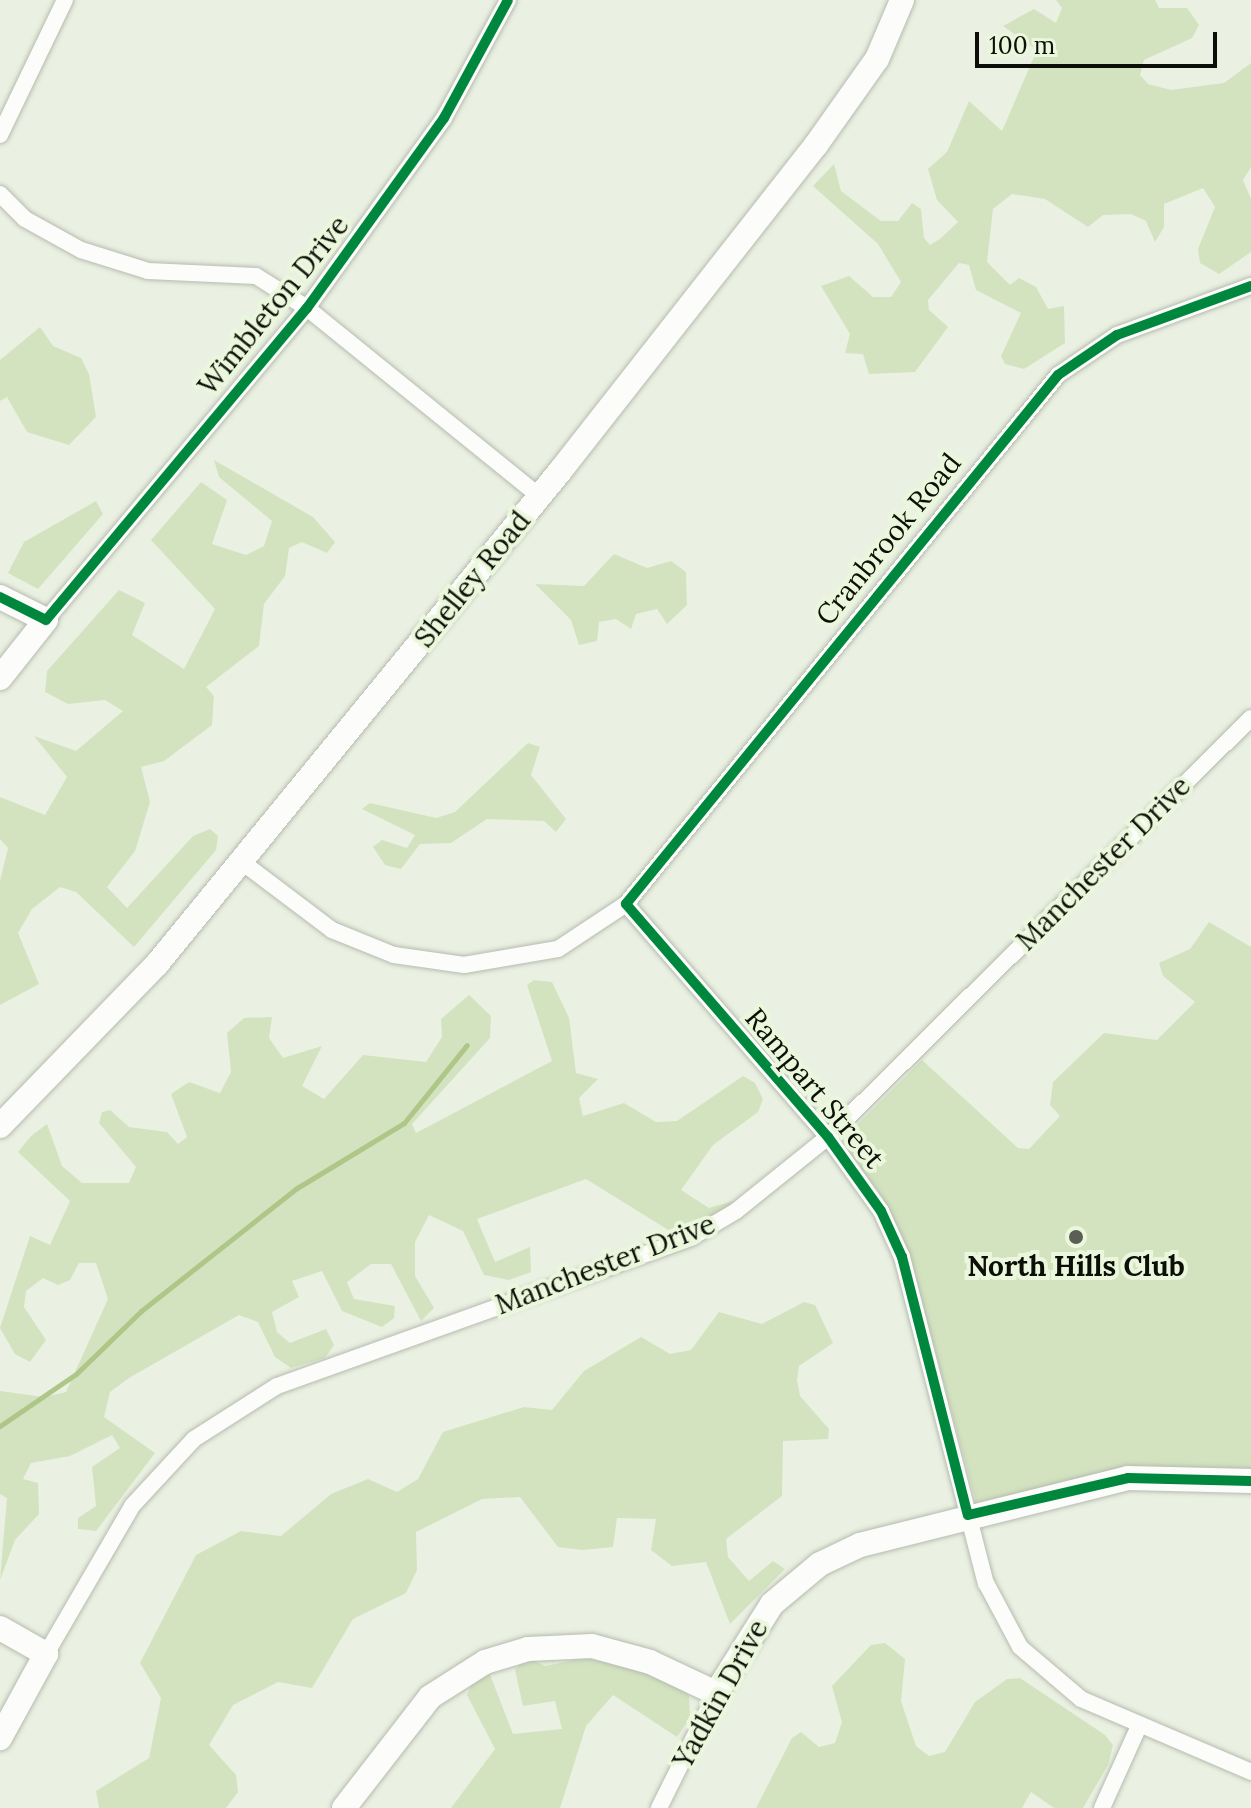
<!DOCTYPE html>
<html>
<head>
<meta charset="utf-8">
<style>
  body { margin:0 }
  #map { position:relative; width:1251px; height:1808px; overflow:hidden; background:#eaf1e2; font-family:Lora,serif }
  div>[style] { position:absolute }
  .green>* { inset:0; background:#d3e3bf }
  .stream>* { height:5px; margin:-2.5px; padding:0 2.5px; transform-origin:2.5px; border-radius:2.5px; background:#aec688 }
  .roads { filter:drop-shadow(0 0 2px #b6bbaf) drop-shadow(0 0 2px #b6bbaf) }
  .street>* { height:16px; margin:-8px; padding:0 8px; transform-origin:8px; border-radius:8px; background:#fcfdfb }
  .secondary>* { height:24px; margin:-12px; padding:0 12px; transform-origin:12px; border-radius:12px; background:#fcfdfb }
  .cycleway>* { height:10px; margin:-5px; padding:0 5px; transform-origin:5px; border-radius:5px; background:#00873e }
  .dots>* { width:22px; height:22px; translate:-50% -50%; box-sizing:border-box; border:4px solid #ebf7dc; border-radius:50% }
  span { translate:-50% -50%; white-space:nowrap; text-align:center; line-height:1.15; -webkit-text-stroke:8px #ebf7dc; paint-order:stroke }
  .street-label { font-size:28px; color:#0c0f07 }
  .poi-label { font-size:28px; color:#0c0f07; font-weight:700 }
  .scale { position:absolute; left:975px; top:32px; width:242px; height:36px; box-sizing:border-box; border:4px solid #0c0f07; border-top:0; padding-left:10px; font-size:24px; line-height:28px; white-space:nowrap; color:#0c0f07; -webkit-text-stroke:6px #ebf7dc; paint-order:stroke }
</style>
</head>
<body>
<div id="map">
  <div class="green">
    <div style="clip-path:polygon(1056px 0,1155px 0,1159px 8px,1187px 8px,1199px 25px,1192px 38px,1144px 60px,1140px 75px,1148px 84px,1171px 90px,1224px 83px,1251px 63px,1251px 167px,1243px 180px,1251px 199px,1251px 252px,1219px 274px,1200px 263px,1198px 249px,1215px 207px,1203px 188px,1164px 204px,1164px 227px,1155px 242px,1146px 221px,1131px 214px,1103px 215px,1088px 227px,1045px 199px,1012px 194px,993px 209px,987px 262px,1010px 285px,1019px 278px,1036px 287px,1048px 309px,1064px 306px,1065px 343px,1024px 369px,1005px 364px,1001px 356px,1021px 313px,976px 290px,969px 265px,959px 263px,928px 300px,929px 310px,948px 327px,915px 372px,869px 374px,863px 354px,845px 353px,850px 334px,821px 286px,849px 276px,873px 297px,891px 297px,901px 282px,878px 244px,813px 186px,834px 164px,841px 191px,881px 221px,898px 221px,912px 203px,921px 209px,924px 238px,930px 245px,940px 239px,958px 222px,937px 200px,928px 169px,947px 152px,969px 101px,1002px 131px,1037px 50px,1003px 26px,1034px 9px,1056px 23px,1062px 8px)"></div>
    <div style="clip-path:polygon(40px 327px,53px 346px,81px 358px,89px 374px,96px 417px,69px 445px,27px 432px,7px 397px,0 401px,0 360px)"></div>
    <div style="clip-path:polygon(214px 460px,313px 517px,335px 542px,327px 553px,302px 542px,289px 548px,285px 576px,264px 604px,259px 646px,206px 687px,214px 696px,212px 725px,164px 761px,141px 767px,150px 802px,135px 851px,107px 887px,127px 908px,193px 836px,210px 829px,218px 836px,216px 850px,134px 947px,76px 892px,60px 887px,32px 909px,18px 933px,39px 984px,0 1005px,0 881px,8px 848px,0 839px,0 797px,45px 815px,67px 777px,34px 736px,76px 751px,123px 711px,105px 700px,68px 704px,45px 692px,47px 671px,119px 590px,145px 603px,132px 635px,184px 669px,215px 609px,151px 540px,201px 482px,227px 500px,212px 544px,246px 555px,264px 546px,272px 521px,219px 477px)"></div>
    <div style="clip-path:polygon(96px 501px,103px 514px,38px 589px,8px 573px,24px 542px)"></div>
    <div style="clip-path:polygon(614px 554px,647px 568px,671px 561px,686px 572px,687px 605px,667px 624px,657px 609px,636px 614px,631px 629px,616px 619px,599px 622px,597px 641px,579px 645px,571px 620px,535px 584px,584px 586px)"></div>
    <div style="clip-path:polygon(528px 743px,540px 747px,531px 775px,566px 819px,556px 832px,544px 821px,487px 819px,451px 843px,420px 844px,401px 869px,385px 865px,373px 847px,382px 840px,407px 848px,415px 835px,362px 809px,370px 803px,436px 818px,455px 812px)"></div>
    <div style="clip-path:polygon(1209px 922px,1251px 947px,1251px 1468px,1152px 1467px,976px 1502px,908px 1252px,882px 1197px,844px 1144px,846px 1136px,922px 1060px,1018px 1148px,1029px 1149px,1060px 1116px,1050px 1105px,1053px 1082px,1104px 1033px,1157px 1040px,1195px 1002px,1163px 976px,1159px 963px,1190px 949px)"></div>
    <div style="clip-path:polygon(534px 980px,552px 982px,569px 1018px,576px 1073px,598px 1079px,579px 1098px,583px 1116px,624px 1103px,656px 1122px,677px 1121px,743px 1076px,755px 1083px,763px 1099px,758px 1112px,713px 1145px,681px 1190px,709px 1208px,737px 1200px,712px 1218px,670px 1231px,586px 1179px,477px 1219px,495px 1262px,530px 1247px,531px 1272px,509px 1280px,484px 1275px,463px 1231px,429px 1215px,415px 1242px,415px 1276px,434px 1308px,421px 1321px,391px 1264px,371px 1264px,347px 1282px,354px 1299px,395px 1306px,394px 1318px,382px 1327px,342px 1311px,322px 1271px,292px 1281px,299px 1297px,272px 1312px,277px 1332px,290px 1343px,326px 1329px,334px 1345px,325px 1358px,291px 1368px,275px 1357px,258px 1322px,239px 1315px,129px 1378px,110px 1392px,104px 1417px,155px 1453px,96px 1531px,78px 1529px,78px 1518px,96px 1506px,92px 1467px,120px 1448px,112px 1435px,70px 1456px,31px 1463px,23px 1479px,38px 1483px,39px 1514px,15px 1540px,0 1580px,7px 1498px,0 1494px,0 1391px,44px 1397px,66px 1392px,108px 1299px,96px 1263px,79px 1263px,70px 1280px,58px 1285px,43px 1278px,26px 1291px,24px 1307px,46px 1340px,30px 1362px,15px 1354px,0 1328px,30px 1236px,50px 1245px,70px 1201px,18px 1152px,31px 1136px,47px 1124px,62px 1166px,82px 1183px,129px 1183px,136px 1167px,99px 1123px,102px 1112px,110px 1110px,129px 1127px,167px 1132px,178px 1144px,187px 1137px,171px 1094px,189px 1082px,220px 1093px,231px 1072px,227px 1033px,244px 1018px,272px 1017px,269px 1038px,283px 1058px,322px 1046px,302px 1086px,324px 1099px,363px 1055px,426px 1062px,442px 1037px,441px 1019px,469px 995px,491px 1016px,490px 1038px,412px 1124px,416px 1133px,552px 1061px,527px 985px)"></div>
    <div style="clip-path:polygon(804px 1302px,815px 1305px,833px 1343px,799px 1366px,797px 1380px,800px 1396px,829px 1429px,828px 1439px,783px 1441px,782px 1496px,726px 1539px,728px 1557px,749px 1581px,773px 1561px,785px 1569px,730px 1624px,706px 1562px,672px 1566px,651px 1550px,656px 1519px,617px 1518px,613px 1547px,582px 1550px,558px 1547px,520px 1497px,482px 1499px,416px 1532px,417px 1570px,406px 1593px,353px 1619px,312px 1688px,278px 1682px,233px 1705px,209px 1745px,236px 1775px,238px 1792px,226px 1808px,99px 1808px,96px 1791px,149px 1758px,161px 1698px,140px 1663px,196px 1555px,241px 1531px,281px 1536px,331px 1494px,368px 1479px,397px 1492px,418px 1479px,443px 1432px,524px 1407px,552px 1410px,584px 1371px,641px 1337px,670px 1354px,691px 1350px,719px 1312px,762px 1324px)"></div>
    <div style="clip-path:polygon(885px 1643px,905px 1659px,901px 1701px,916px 1746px,929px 1756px,945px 1752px,975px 1702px,1007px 1679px,1020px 1678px,1105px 1735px,1113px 1745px,1108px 1765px,1083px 1808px,1054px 1808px,1031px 1792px,1022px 1808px,756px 1808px,792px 1738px,801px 1732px,819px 1747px,835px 1743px,842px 1722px,832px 1686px,871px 1645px)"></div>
    <div style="clip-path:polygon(526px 1657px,545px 1666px,585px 1658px,649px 1671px,689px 1695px,690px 1718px,677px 1737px,613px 1695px,586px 1726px,560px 1808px,451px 1808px,495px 1749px,467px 1695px,473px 1681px,489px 1672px,513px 1734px,562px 1729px,555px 1701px,523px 1706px,515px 1670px)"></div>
  </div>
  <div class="stream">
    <div style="left:0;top:1426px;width:92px;rotate:-34.4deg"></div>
    <div style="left:76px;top:1374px;width:91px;rotate:-44.1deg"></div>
    <div style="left:141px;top:1311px;width:199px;rotate:-38.3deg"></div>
    <div style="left:297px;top:1188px;width:125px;rotate:-31.3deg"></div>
    <div style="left:404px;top:1123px;width:100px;rotate:-51.1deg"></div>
  </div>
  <div class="roads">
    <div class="street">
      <div style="left:0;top:135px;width:150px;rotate:-64.3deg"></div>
      <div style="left:0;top:194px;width:35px;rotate:45deg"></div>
      <div style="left:25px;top:219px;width:64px;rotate:29deg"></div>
      <div style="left:81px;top:250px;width:70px;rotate:17.4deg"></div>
      <div style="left:148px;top:271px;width:108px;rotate:2.7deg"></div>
      <div style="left:256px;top:276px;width:60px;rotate:32.1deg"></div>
      <div style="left:307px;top:308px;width:299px;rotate:39deg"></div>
      <div style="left:46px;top:620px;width:407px;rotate:-50.1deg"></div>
      <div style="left:307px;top:308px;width:234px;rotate:-54.2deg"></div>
      <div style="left:444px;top:118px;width:134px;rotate:-61.5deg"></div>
      <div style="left:242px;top:862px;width:113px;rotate:37.1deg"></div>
      <div style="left:332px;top:930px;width:67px;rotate:22deg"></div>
      <div style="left:394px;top:955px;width:71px;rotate:8.1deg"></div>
      <div style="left:464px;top:965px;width:95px;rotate:-9.7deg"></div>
      <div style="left:558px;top:949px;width:82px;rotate:-33.5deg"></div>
      <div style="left:626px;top:904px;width:683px;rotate:-50.76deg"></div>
      <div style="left:1058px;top:375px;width:71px;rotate:-34.1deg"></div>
      <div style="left:1117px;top:335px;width:143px;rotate:-20.1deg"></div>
      <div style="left:626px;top:904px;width:308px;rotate:49.1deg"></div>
      <div style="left:828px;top:1137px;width:91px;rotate:54.4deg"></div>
      <div style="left:881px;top:1211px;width:51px;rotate:65.5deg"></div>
      <div style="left:902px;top:1257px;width:337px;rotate:75.6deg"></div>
      <div style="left:986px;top:1583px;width:72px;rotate:62deg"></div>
      <div style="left:1020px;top:1647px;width:80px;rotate:40.4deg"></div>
      <div style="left:1081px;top:1699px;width:185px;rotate:23.2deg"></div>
      <div style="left:46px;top:1654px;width:171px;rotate:-59.8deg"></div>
      <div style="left:132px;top:1506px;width:91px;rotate:-47.2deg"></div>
      <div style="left:194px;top:1439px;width:98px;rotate:-32.6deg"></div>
      <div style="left:277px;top:1386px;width:441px;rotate:-19.7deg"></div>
      <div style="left:692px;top:1237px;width:51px;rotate:-30.6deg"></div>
      <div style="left:736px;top:1211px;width:118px;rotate:-38.8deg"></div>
      <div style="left:828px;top:1137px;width:595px;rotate:-44.73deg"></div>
      <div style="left:659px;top:1808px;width:128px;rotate:-63.6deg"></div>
      <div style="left:1102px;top:1808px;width:90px;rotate:-65.7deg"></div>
    </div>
    <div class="secondary">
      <div style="left:0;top:597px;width:51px;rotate:26.6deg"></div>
      <div style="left:46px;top:620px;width:74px;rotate:128.4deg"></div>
      <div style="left:0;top:1126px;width:226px;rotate:-45.9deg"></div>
      <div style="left:157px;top:964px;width:638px;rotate:-50.72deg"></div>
      <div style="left:561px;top:470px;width:413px;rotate:-51.9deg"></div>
      <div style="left:816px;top:145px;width:105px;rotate:-54.7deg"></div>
      <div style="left:877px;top:59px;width:64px;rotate:-67deg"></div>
      <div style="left:0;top:1628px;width:53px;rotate:29.5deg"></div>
      <div style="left:46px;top:1654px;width:96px;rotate:118.7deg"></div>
      <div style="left:344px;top:1808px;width:140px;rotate:-52.2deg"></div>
      <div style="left:430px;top:1697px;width:65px;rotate:-32.5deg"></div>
      <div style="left:485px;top:1662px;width:45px;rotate:-16.8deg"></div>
      <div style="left:528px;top:1649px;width:64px;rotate:-2.7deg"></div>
      <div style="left:592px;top:1646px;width:60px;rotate:15.4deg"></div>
      <div style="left:650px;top:1662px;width:73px;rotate:25.2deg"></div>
      <div style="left:716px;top:1693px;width:105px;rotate:-57.8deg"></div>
      <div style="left:772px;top:1604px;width:62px;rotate:-39.8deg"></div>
      <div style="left:820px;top:1564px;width:44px;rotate:-25.4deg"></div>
      <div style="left:860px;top:1545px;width:276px;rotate:-14deg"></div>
      <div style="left:1128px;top:1478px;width:123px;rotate:1.4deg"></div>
    </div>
  </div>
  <div class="cycleway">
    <div style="left:1251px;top:286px;width:143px;rotate:159.9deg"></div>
    <div style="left:1117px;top:335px;width:71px;rotate:145.9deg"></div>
    <div style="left:1058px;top:375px;width:683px;rotate:129.24deg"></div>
    <div style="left:626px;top:904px;width:308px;rotate:49.1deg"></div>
    <div style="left:828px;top:1137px;width:91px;rotate:54.4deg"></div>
    <div style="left:881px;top:1211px;width:51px;rotate:65.5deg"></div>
    <div style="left:902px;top:1257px;width:266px;rotate:75.7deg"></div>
    <div style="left:968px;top:1515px;width:164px;rotate:-13deg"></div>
    <div style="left:1128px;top:1478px;width:123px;rotate:1.4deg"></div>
    <div style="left:0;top:597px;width:51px;rotate:26.6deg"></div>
    <div style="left:46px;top:620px;width:407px;rotate:-50.1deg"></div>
    <div style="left:307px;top:308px;width:234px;rotate:-54.2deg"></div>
    <div style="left:444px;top:118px;width:134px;rotate:-61.5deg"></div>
  </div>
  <div class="dots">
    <div style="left:1076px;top:1237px;background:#5a5e54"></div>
  </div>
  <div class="street-label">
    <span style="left:273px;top:305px;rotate:-51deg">Wimbleton Drive</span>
    <span style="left:888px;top:539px;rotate:-51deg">Cranbrook Road</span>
    <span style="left:472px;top:579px;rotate:-51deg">Shelley Road</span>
    <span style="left:1103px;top:863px;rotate:-45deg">Manchester Drive</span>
    <span style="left:815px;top:1088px;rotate:50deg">Rampart Street</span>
    <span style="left:605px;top:1264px;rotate:-21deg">Manchester Drive</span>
    <span style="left:720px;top:1694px;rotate:-61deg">Yadkin Drive</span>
  </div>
  <div class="poi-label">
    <span style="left:1076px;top:1266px">North Hills Club</span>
  </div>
  <div class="scale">100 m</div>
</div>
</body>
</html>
